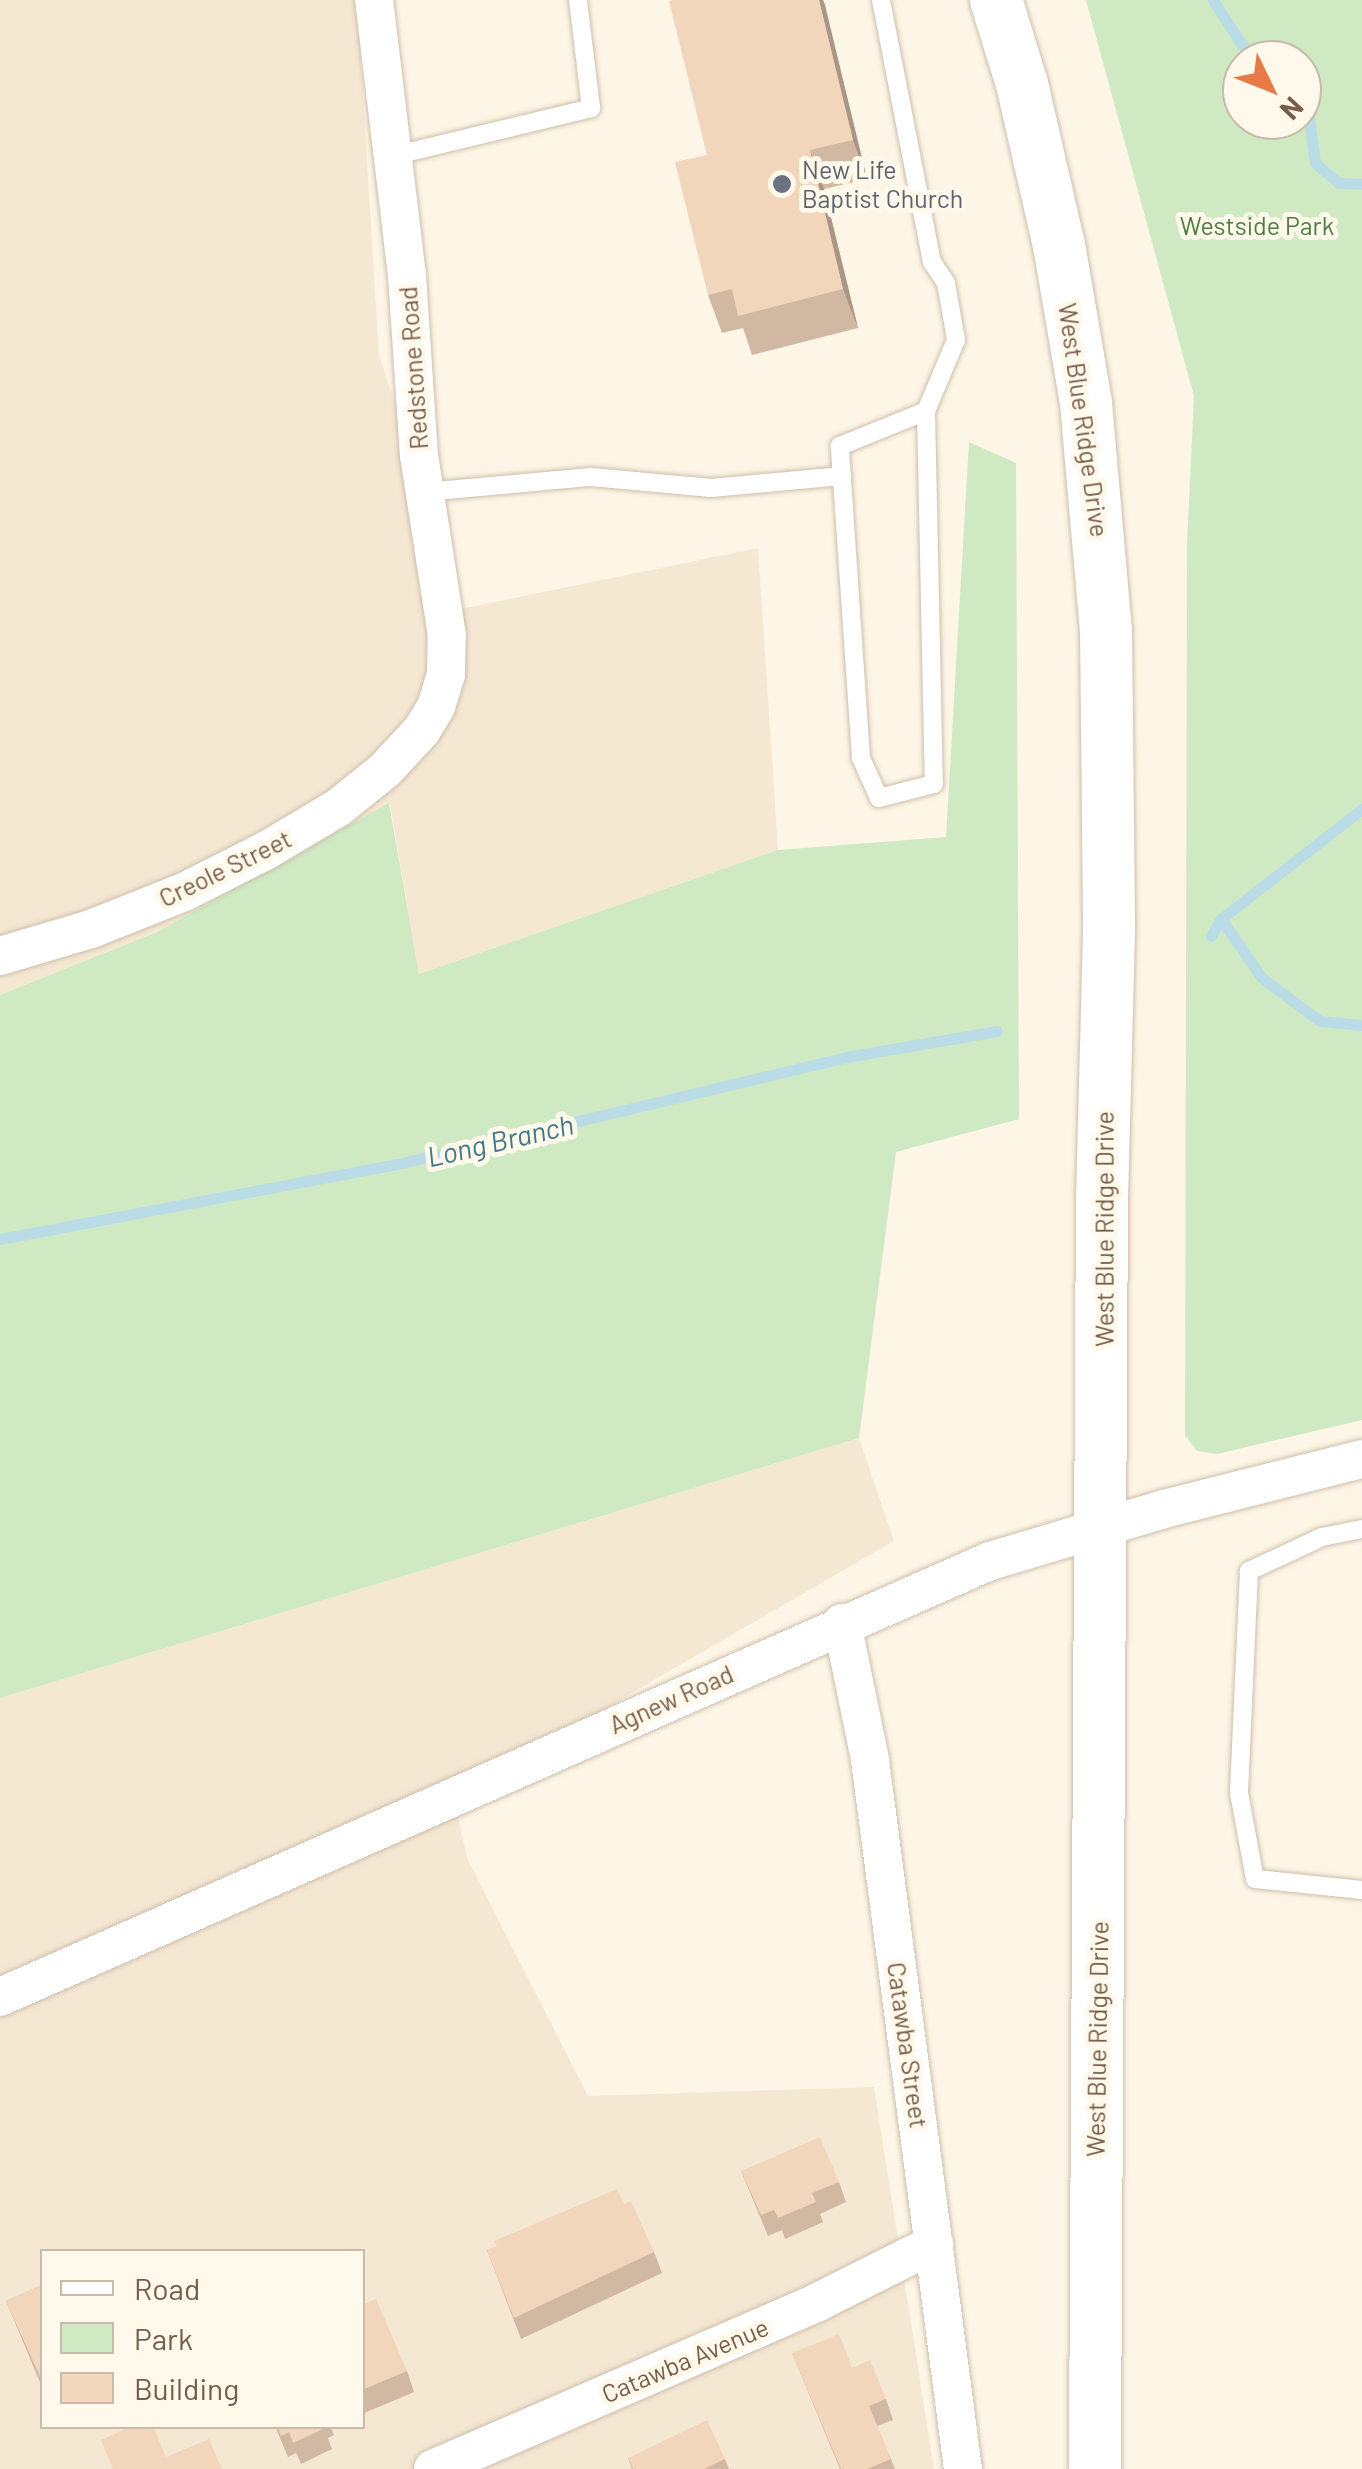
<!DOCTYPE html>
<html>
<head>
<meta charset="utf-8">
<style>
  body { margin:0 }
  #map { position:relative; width:1362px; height:2469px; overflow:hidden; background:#fdf5e5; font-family:Barlow,sans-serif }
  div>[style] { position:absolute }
  .residential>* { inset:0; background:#f4e8d3 }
  .green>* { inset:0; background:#cfeac3 }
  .stream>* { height:11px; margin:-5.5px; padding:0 5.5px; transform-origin:5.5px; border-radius:5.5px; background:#b9dce6 }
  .roads { filter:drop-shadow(0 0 2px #cebeab) drop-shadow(0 0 2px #cebeab) }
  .service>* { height:18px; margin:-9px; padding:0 9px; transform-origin:9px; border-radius:9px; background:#fff }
  .minor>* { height:38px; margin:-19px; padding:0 19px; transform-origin:19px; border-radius:19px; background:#fff }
  .secondary>* { height:52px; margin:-26px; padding:0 26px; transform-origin:26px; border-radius:26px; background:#fff }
  .wall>* { inset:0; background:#d0b8a2 }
  .shaded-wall>* { inset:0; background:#a99684 }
  .building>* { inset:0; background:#f2d6bc }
  .dots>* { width:28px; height:28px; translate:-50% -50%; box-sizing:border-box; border:5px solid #fff9eb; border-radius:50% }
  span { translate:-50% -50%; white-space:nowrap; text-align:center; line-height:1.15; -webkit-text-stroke:10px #fff9eb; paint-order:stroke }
  .worship-label { font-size:25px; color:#5b616d }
  .left { translate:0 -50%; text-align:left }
  .park-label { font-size:25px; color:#4d7c42 }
  .street-label { font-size:25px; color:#765d49 }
  .water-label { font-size:28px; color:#42778a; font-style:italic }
  .legend { position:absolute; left:40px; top:2249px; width:325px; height:180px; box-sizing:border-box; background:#fff9eb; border:2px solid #c8bbaa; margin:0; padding:12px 18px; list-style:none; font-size:30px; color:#765d49 }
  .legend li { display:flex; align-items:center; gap:20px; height:50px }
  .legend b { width:50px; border:2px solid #c8bbaa }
  .north { position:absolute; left:1222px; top:40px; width:100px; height:100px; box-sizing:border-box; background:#fff9eb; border:2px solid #c8bbaa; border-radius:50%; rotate:133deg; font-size:28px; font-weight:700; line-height:40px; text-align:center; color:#765d49 }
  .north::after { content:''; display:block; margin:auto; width:35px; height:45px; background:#e87a48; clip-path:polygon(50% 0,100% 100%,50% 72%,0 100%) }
</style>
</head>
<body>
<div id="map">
  <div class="residential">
    <div style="clip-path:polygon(0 0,357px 0,379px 354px,461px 609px,758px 548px,778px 850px,419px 974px,390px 804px,157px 932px,0 995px)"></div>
    <div style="clip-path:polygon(evenodd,859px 1438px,894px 1541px,454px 1796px,467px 1858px,588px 2096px,874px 2087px,934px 2469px,0 2469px,0 1698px,859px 1438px,42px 2252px,362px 2252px,362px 2426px,42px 2426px,42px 2252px)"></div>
  </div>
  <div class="green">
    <div style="clip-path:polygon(evenodd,1086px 0,1362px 0,1362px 1420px,1217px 1454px,1197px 1451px,1185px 1435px,1187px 544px,1194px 396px,1086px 0,1302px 60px,1302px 120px,1242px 120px,1242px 60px,1302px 60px)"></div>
    <div style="clip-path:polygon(969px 442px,1016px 463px,1019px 1119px,896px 1152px,859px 1438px,0 1698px,0 995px,157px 932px,389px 803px,419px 974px,778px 850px,946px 837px)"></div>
  </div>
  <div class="stream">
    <div style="left:1213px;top:0;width:72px;rotate:57deg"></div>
    <div style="left:1302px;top:108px;width:12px;rotate:55deg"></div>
    <div style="left:1309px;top:118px;width:45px;rotate:82.4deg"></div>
    <div style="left:1315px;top:163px;width:31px;rotate:40deg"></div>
    <div style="left:1339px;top:183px;width:23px;rotate:2deg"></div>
    <div style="left:1221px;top:919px;width:72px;rotate:55.2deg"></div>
    <div style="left:1262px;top:978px;width:72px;rotate:36.6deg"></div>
    <div style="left:1320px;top:1021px;width:42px;rotate:5.4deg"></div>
    <div style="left:1211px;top:936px;width:20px;rotate:-60deg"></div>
    <div style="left:1221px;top:919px;width:179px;rotate:-38deg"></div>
    <div style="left:0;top:1239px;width:413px;rotate:-10.7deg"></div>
    <div style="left:406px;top:1162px;width:458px;rotate:-13.4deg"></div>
    <div style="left:852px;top:1056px;width:147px;rotate:-9.8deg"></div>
  </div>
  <div class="roads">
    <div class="service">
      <div style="left:881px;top:0;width:267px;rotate:79deg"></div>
      <div style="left:932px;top:262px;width:25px;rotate:56deg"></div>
      <div style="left:946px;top:283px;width:58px;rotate:80deg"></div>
      <div style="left:956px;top:340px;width:77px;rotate:112.9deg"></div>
      <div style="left:926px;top:411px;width:373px;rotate:88.8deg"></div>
      <div style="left:934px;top:784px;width:57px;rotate:165.7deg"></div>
      <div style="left:879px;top:798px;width:44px;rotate:-114.2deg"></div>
      <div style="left:861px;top:758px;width:313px;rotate:-93.9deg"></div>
      <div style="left:840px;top:446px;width:93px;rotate:-22.1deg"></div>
      <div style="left:393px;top:156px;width:204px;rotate:-13.6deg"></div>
      <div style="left:591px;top:108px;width:109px;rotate:-96.9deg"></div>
      <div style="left:425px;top:492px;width:167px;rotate:-5.2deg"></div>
      <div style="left:591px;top:477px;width:121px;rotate:5.2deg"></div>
      <div style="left:711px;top:488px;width:132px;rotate:-5.2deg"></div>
      <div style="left:1362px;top:1529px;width:41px;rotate:168.7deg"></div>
      <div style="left:1322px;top:1537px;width:81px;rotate:155deg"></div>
      <div style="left:1249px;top:1571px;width:222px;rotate:92.6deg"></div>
      <div style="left:1239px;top:1793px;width:87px;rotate:79.5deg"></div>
      <div style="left:1255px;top:1879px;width:108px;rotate:5.9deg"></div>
    </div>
    <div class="minor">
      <div style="left:0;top:956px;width:95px;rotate:-16.5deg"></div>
      <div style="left:91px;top:929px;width:100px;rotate:-21.7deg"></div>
      <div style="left:184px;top:892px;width:93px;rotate:-26.8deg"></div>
      <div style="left:267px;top:850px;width:84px;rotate:-30.8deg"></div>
      <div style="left:339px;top:807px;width:59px;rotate:-38.8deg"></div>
      <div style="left:385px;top:770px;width:54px;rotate:-47.2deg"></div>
      <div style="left:422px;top:730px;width:27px;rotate:-59deg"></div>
      <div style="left:436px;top:707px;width:34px;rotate:-73deg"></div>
      <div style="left:446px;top:675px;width:39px;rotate:-89deg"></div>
      <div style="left:447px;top:636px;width:182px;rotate:-98.8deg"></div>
      <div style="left:419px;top:456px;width:180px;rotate:-93.8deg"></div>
      <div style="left:407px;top:276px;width:278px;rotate:-96.8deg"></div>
      <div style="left:842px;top:1623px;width:140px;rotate:78.4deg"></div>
      <div style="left:870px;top:1760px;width:715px;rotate:82.53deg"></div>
      <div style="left:0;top:1997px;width:1082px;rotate:-23.77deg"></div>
      <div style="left:990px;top:1561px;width:182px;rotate:-16.6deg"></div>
      <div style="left:1164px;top:1509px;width:204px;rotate:-14.2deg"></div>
      <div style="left:433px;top:2469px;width:420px;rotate:-23.4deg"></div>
      <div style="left:818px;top:2302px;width:130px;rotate:-26.6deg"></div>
    </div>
    <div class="secondary">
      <div style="left:996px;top:0;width:88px;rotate:72.8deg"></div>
      <div style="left:1022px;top:84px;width:165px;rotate:77.1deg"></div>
      <div style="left:1059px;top:245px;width:160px;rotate:80.3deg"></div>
      <div style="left:1086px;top:403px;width:228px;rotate:85deg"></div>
      <div style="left:1106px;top:630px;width:302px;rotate:89.4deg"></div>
      <div style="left:1109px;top:932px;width:264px;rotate:91.5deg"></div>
      <div style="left:1102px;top:1196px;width:1273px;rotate:90.32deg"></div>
    </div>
  </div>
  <div class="wall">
    <div style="clip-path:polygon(673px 0,823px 0,867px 179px,824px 189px,858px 328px,752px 355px,743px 328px,722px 333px,708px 295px,707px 155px)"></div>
    <div style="clip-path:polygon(741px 2171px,839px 2182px,846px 2202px,820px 2214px,823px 2222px,785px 2239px,782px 2230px,768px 2236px)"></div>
    <div style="clip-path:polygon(624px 2204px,654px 2252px,662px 2273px,521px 2339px,487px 2250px)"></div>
    <div style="clip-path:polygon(42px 2285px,42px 2387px,6px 2301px)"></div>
    <div style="clip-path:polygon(362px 2305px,407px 2371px,414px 2392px,362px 2414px)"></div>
    <div style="clip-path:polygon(792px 2353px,852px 2368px,886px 2399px,893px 2420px,877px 2426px,895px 2469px,840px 2469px)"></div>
    <div style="clip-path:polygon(275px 2426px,334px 2426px,331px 2428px,334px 2435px,328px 2438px,332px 2449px,301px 2464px,296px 2453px,288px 2457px)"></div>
    <div style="clip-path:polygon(628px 2458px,725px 2459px,729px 2469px,632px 2469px)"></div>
  </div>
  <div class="shaded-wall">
    <div style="clip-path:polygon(819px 0,823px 0,825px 5px,867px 179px,853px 140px)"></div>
    <div style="clip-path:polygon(810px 150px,824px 189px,858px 328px,843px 289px)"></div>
  </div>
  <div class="building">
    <div style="clip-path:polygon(673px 0,819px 0,853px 140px,810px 150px,843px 289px,738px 316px,732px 289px,708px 295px,675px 162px,707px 155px,669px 1px)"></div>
    <div style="clip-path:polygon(820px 2137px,839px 2182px,812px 2193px,816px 2202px,778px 2218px,774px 2210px,761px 2215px,741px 2171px)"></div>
    <div style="clip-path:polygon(617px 2189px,624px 2204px,631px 2201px,654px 2252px,514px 2318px,487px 2250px,497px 2246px,494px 2241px)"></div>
    <div style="clip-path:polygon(42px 2285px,42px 2381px,6px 2301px)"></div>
    <div style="clip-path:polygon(376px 2299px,407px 2371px,362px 2390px,362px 2305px)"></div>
    <div style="clip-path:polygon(839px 2334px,852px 2368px,870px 2360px,886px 2399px,869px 2406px,891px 2459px,867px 2469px,841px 2469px,792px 2353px)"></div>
    <div style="clip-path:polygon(707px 2420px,725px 2459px,704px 2469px,633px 2469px,628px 2458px)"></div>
    <div style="clip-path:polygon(131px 2426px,153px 2426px,166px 2457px,209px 2439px,222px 2469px,113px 2469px,101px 2440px)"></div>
    <div style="clip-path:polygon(277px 2426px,324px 2426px,325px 2428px,293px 2443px,289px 2432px,281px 2436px)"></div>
  </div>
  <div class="dots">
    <div style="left:782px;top:184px;background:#6b7280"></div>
  </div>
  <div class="worship-label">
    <span class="left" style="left:802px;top:184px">New Life<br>Baptist Church</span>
  </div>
  <div class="park-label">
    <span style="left:1257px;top:225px">Westside Park</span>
  </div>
  <div class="street-label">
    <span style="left:413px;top:368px;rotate:-94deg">Redstone Road</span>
    <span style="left:1084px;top:420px;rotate:82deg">West Blue Ridge Drive</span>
    <span style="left:225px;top:868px;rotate:-26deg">Creole Street</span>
    <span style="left:1104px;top:1229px;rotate:-90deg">West Blue Ridge Drive</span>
    <span style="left:671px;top:1699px;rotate:-24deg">Agnew Road</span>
    <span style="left:1097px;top:2039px;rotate:-89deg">West Blue Ridge Drive</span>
    <span style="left:908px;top:2045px;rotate:82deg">Catawba Street</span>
    <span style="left:685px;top:2360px;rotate:-23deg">Catawba Avenue</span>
  </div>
  <div class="water-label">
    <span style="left:500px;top:1140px;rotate:-13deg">Long Branch</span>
  </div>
  <ul class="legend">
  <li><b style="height:12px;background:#fff"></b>Road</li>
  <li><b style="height:28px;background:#cfeac3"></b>Park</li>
  <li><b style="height:28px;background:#f2d6bc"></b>Building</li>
  </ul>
  <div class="north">N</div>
</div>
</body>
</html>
